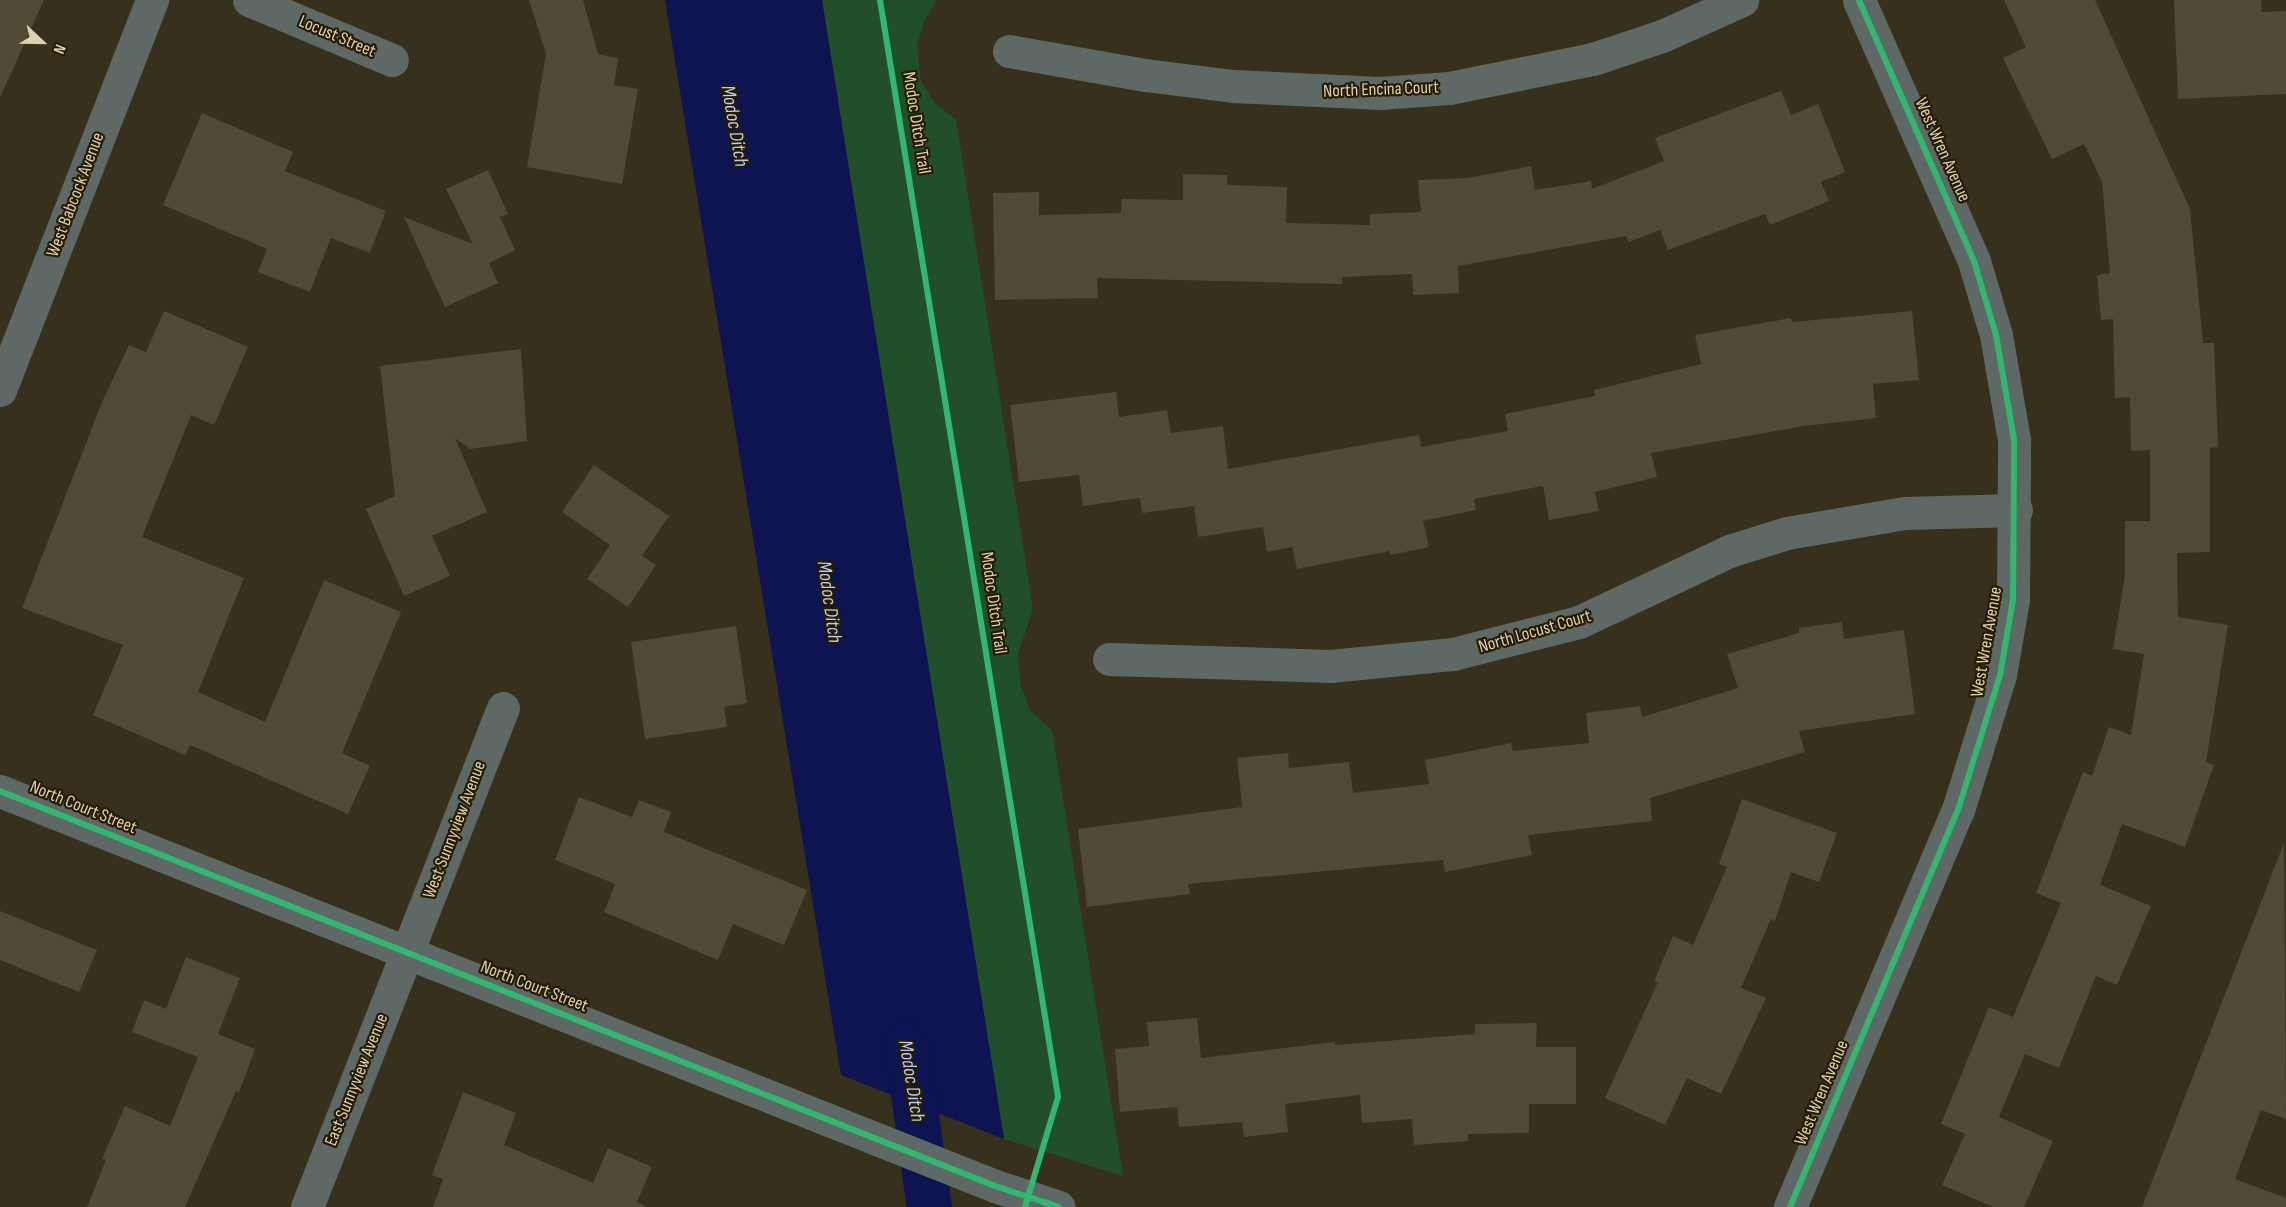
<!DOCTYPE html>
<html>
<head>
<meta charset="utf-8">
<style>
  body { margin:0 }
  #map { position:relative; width:2286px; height:1207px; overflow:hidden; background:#36301c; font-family:"Sofia Sans Condensed",sans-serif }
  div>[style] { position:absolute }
  .green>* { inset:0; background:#214f29 }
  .water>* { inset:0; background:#0e1352 }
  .canal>* { height:45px; margin:-22.5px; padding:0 22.5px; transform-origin:22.5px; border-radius:22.5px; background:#0e1352 }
  .building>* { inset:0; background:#514a34 }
  .minor>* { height:33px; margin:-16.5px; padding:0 16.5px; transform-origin:16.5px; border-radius:16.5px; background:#5e6966 }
  .cycleway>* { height:6px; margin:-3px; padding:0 3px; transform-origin:3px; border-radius:3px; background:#33b770 }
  span { translate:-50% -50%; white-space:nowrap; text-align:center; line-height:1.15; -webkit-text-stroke:4.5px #261c02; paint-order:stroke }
  .street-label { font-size:18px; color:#ded1b2 }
  .water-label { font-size:20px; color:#b9c9f3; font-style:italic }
  .north { position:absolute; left:12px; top:12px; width:60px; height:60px; -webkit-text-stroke:4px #261c02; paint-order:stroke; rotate:112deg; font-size:16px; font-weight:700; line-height:24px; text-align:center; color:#ded1b2 }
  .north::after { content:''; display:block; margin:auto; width:21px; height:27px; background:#ded1b2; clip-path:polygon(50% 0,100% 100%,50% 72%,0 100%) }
</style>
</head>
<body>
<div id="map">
  <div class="green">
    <div style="clip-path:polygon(822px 0,937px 0,925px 20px,917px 45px,921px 82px,937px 105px,956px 119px,1033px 609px,1018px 654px,1021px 687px,1030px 710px,1052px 730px,1123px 1176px,1004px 1139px)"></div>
  </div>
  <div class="water">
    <div style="clip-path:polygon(665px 0,822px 0,1004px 1139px,841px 1075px)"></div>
  </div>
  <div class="canal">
    <div style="left:906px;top:1044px;width:165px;rotate:82deg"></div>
  </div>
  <div class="building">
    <div style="clip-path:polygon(0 0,44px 0,0 98px)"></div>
    <div style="clip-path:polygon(529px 0,583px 0,598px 54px,618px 58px,614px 85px,638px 89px,622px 184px,527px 167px,546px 54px)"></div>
    <div style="clip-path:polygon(2004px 0,2095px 0,2190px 209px,2203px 343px,2214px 343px,2218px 447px,2210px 448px,2210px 552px,2177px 553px,2178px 617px,2228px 625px,2206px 762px,2214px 765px,2185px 847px,2122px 824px,2100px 885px,2151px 906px,2117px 985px,2096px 976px,2059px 1068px,2025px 1054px,1999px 1117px,2053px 1141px,2024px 1207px,1993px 1207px,1942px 1185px,1965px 1134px,1941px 1124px,1989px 1007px,2013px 1017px,2061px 903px,2036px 893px,2083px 772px,2092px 776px,2109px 727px,2131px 735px,2144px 654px,2113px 649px,2125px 575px,2125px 521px,2150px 521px,2150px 450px,2131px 451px,2130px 397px,2115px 398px,2113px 319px,2101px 320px,2097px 275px,2110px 273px,2102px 182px,2084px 144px,2052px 159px,2003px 58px,2026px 47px)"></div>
    <div style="clip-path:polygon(2174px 0,2261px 0,2262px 12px,2286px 11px,2286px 94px,2178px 99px)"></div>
    <div style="clip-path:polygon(1781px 91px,1791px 115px,1818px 104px,1845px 172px,1821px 182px,1829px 201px,1770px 225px,1765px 214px,1668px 250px,1660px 230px,1629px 242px,1626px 236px,1458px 266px,1459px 293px,1413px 295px,1412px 274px,1342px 277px,1342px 284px,1097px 278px,1098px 298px,995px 300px,993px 193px,1039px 192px,1039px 215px,1121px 213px,1122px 199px,1183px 200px,1183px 174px,1227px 175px,1227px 185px,1287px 187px,1286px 223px,1370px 225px,1370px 214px,1421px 212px,1418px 180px,1468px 178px,1531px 166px,1535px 190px,1591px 181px,1592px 189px,1664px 161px,1655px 138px)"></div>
    <div style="clip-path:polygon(202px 113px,293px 152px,285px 171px,386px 211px,370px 253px,331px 238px,310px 292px,258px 272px,267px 249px,163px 205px)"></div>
    <div style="clip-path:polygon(488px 170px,508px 214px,500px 217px,515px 250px,489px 263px,498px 283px,445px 307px,404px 217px,473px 244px,446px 189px)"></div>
    <div style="clip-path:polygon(164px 311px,248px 347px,214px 425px,191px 415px,142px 537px,244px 578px,198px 692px,265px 722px,324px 580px,401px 612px,342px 753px,370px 766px,348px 814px,190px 745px,185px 755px,93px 715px,123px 645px,22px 608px,102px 402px,129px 345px,146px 352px)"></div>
    <div style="clip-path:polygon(1912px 311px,1919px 380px,1873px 384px,1876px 418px,1804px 426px,1651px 453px,1657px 477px,1595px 492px,1599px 511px,1549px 520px,1543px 486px,1474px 499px,1476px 510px,1423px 521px,1429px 547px,1390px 555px,1390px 551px,1297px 569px,1292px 547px,1267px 552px,1263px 527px,1198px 537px,1194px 506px,1142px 513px,1140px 498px,1083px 506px,1079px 475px,1019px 482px,1010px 405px,1116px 392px,1119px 417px,1167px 410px,1171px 433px,1223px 426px,1228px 469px,1419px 435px,1421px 447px,1508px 431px,1505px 414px,1595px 396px,1594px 390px,1701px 364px,1695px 335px,1791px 318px,1792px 322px)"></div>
    <div style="clip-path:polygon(521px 349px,527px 441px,470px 449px,455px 438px,487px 512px,432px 536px,450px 576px,404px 596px,366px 509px,395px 496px,380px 366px)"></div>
    <div style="clip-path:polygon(594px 465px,669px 516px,642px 556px,656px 565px,628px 607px,587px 579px,610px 545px,562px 512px)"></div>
    <div style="clip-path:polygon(1842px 622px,1844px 639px,1904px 630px,1915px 714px,1799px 731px,1805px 752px,1650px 798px,1652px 821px,1528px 835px,1532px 855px,1445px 872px,1443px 860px,1188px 884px,1190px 894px,1087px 907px,1078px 829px,1242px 807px,1237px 758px,1288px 753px,1289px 768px,1349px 762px,1353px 793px,1429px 784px,1425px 760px,1511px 743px,1513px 751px,1589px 743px,1586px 713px,1640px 706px,1642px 717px,1738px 688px,1727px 654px,1799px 633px,1799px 628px)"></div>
    <div style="clip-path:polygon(736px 626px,747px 703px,724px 707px,727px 727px,645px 739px,631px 642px)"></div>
    <div style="clip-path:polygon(579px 797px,632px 817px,639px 800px,671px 812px,664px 832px,807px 890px,784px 945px,733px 924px,718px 960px,604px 912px,615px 884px,555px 860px)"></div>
    <div style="clip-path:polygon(1742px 799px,1837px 833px,1819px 882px,1791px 872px,1775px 921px,1771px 919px,1741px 988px,1766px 998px,1721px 1094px,1687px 1078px,1665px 1125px,1605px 1098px,1658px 982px,1654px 981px,1673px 936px,1693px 945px,1727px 867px,1719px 864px)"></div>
    <div style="clip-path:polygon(2284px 843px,2286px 1119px,2261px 1110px,2235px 1179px,2286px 1198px,2286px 1207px,2142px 1207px)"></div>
    <div style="clip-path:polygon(0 911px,97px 950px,79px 992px,0 960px)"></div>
    <div style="clip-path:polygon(186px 957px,240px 978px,218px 1034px,255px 1049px,239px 1092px,236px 1091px,185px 1207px,87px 1207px,106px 1160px,102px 1159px,125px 1106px,170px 1126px,198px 1057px,132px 1032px,144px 1000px,166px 1009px)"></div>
    <div style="clip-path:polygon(1197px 1018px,1201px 1058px,1335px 1042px,1335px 1045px,1475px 1034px,1475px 1024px,1537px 1023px,1536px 1047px,1576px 1047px,1576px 1104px,1529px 1104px,1529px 1133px,1468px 1134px,1468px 1141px,1414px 1145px,1412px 1119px,1362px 1123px,1360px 1095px,1285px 1104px,1288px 1132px,1244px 1137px,1242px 1122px,1179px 1127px,1177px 1107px,1120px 1112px,1115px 1049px,1149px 1046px,1147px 1022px)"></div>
    <div style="clip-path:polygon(463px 1092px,516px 1113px,504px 1145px,593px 1183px,608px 1148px,652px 1167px,637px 1202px,648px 1207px,433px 1207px,443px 1179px,432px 1175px)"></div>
  </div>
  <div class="minor">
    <div style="left:249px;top:0;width:155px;rotate:22.8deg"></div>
    <div style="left:1009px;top:51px;width:138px;rotate:10deg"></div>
    <div style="left:1145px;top:75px;width:89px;rotate:7.1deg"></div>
    <div style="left:1233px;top:86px;width:147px;rotate:2.7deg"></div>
    <div style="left:1380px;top:93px;width:69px;rotate:-4.1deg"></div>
    <div style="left:1449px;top:88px;width:147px;rotate:-11.4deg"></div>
    <div style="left:1593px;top:59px;width:73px;rotate:-18.4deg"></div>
    <div style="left:1662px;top:36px;width:88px;rotate:-24.2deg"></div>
    <div style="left:0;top:390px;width:419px;rotate:-68.7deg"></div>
    <div style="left:1109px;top:659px;width:221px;rotate:1.8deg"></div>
    <div style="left:1330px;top:666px;width:124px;rotate:-5.6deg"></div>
    <div style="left:1453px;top:654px;width:130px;rotate:-14.3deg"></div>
    <div style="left:1579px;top:622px;width:166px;rotate:-25.3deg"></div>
    <div style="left:1729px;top:551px;width:61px;rotate:-17.2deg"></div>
    <div style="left:1787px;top:533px;width:119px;rotate:-9.7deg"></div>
    <div style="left:1904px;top:513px;width:112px;rotate:-1.5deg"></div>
    <div style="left:0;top:791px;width:1071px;rotate:21.65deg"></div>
    <div style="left:995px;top:1186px;width:67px;rotate:18.2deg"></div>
    <div style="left:307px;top:1207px;width:536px;rotate:-68.56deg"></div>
    <div style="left:1790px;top:1207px;width:431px;rotate:-67.1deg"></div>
    <div style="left:1958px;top:810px;width:141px;rotate:-72.7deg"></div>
    <div style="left:2000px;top:675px;width:76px;rotate:-80.2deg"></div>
    <div style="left:2013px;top:600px;width:160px;rotate:-89.6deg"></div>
    <div style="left:2014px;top:440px;width:107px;rotate:-99.7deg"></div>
    <div style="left:1996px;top:335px;width:77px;rotate:-106.6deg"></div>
    <div style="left:1974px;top:261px;width:285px;rotate:-113.8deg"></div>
  </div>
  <div class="cycleway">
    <div style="left:880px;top:0;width:1111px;rotate:80.78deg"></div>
    <div style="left:1058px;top:1097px;width:115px;rotate:106.7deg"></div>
    <div style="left:0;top:791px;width:1071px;rotate:21.65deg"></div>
    <div style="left:995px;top:1186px;width:67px;rotate:18.2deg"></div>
    <div style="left:1790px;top:1207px;width:431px;rotate:-67.1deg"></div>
    <div style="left:1958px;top:810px;width:141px;rotate:-72.7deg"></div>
    <div style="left:2000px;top:675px;width:76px;rotate:-80.2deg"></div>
    <div style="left:2013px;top:600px;width:160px;rotate:-89.6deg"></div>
    <div style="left:2014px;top:440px;width:107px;rotate:-99.7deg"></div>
    <div style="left:1996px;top:335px;width:77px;rotate:-106.6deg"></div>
    <div style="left:1974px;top:261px;width:285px;rotate:-113.8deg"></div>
  </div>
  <div class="street-label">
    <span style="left:337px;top:37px;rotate:23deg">Locust Street</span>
    <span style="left:1381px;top:90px;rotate:-2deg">North Encina Court</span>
    <span style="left:916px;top:123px;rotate:81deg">Modoc Ditch Trail</span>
    <span style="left:1942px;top:150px;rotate:66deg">West Wren Avenue</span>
    <span style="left:76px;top:195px;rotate:-69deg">West Babcock Avenue</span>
    <span style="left:993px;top:603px;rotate:82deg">Modoc Ditch Trail</span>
    <span style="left:1535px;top:632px;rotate:-16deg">North Locust Court</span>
    <span style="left:1987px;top:642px;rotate:-80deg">West Wren Avenue</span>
    <span style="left:83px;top:808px;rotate:22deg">North Court Street</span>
    <span style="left:455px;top:830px;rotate:-69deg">West Sunnyview Avenue</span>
    <span style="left:534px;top:987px;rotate:21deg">North Court Street</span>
    <span style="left:357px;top:1080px;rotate:-68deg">East Sunnyview Avenue</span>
    <span style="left:1822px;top:1093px;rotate:-67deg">West Wren Avenue</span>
  </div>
  <div class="water-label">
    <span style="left:734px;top:126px;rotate:80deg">Modoc Ditch</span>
    <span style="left:829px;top:602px;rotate:82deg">Modoc Ditch</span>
    <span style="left:911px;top:1081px;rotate:81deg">Modoc Ditch</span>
  </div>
  <div class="north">N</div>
</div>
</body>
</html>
